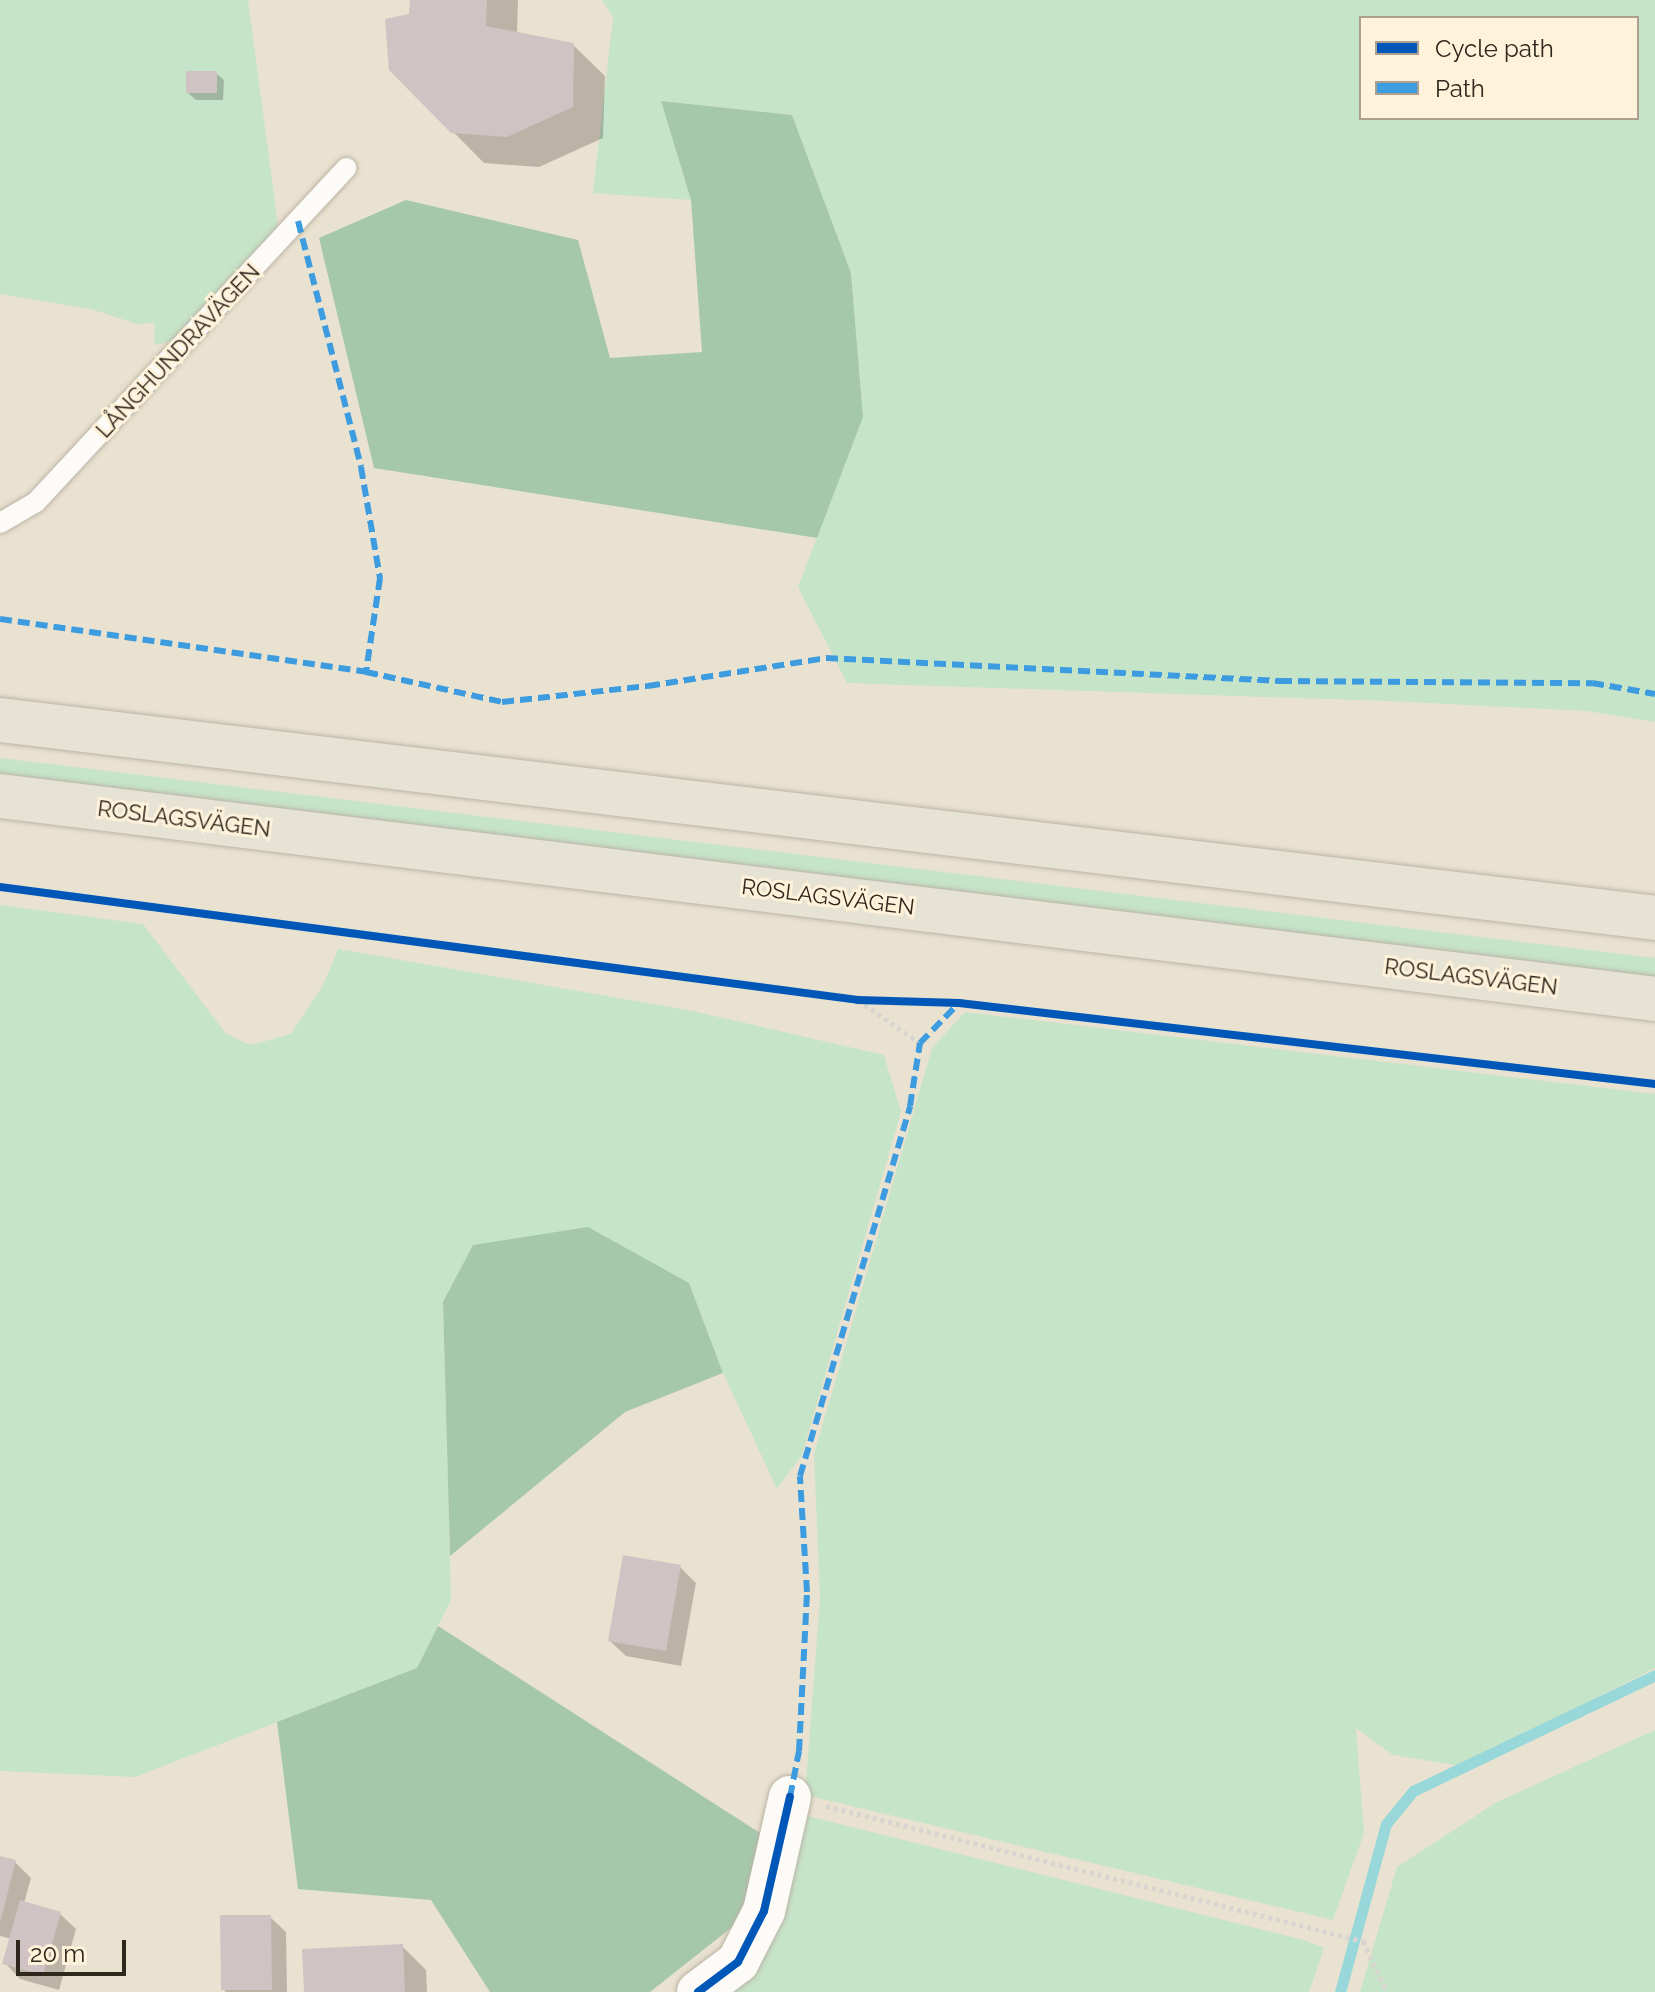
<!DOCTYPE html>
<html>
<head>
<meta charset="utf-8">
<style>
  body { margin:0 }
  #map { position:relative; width:1655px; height:1992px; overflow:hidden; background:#eae2d0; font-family:Raleway,sans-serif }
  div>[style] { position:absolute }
  .green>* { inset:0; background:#c6e4c8 }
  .forest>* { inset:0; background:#a5c8ab }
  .shadow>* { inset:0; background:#0003 }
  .stream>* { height:11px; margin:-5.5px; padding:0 5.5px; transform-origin:5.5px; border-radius:5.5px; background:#99d8da }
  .building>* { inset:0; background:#d0c3c4 }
  .path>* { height:5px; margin-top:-2.5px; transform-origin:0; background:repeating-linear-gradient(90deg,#d8d5d0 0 4px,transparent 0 8px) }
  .roads { filter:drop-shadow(0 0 2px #bbb4a6) drop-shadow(0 0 2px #bbb4a6) }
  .service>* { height:20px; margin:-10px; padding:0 10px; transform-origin:10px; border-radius:10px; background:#fcfbf8 }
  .minor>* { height:42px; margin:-21px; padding:0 21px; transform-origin:21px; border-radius:21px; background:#fcfbf8 }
  .primary>* { height:44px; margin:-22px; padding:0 22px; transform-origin:22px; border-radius:22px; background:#e7e3d4 }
  .quiet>* { height:6px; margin-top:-3px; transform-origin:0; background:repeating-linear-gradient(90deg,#3d9cdf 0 12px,transparent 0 18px) }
  .cycleway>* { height:8px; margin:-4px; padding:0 4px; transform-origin:4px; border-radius:4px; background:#0057b8 }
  span { translate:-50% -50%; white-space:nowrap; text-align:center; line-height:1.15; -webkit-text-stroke:6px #fff2da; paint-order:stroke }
  .street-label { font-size:22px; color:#2d271c }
  .legend { position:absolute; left:1359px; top:16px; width:280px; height:104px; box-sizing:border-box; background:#fff2da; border:2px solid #aba18e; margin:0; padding:10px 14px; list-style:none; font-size:24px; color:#2d271c }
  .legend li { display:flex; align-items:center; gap:16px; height:40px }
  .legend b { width:40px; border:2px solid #aba18e }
  .scale { position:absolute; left:16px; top:1940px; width:110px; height:36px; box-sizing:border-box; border:4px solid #2d271c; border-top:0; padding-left:10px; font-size:24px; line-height:28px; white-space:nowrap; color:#2d271c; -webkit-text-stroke:6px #fff2da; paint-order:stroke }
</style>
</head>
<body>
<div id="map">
  <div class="green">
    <div style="clip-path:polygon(0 0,248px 0,280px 240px,194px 337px,154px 345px,155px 323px,137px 324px,91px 309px,0 294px)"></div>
    <div style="clip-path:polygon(evenodd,602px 0,1655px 0,1655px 722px,1587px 711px,1388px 701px,847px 683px,798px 587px,863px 417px,851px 273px,792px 115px,661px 101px,691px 200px,593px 193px,613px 17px,602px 0,1361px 18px,1637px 18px,1637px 118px,1361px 118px,1361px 18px)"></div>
    <div style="clip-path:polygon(0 758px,1655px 958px,1655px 977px,0 776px)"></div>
    <div style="clip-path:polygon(0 905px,143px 924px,226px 1034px,250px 1045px,291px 1034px,323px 985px,338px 949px,693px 1011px,884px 1055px,901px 1112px,802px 1455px,777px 1489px,723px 1373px,689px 1283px,443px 1302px,451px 1600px,417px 1668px,135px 1777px,0 1771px)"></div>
    <div style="clip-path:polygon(965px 1012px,1655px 1094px,1655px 1668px,1461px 1766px,1393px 1755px,1356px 1728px,1364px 1833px,1333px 1920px,805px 1795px,820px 1598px,814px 1454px,932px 1048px)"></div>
    <div style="clip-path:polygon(1655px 1730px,1655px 1992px,1360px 1992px,1397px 1867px,1497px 1802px)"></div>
    <div style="clip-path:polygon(804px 1815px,1304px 1940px,1324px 1948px,1309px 1992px,724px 1992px,735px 1984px,786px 1910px)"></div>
  </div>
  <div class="forest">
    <div style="clip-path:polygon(661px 101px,792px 115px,851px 273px,863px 417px,817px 538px,374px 468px,319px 238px,406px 200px,578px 240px,610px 358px,702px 352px,691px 200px)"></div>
    <div style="clip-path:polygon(588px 1227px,689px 1283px,723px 1373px,625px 1412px,450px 1556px,443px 1302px,473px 1245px)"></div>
    <div style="clip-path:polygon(438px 1626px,760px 1833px,750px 1913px,650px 1992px,490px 1992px,431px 1900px,298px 1889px,277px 1722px,417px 1668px)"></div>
  </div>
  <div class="shadow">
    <div style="clip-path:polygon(412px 0,518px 0,517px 34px,573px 45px,605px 76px,603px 138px,539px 167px,484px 163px,391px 69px,411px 16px)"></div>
    <div style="clip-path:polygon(216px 73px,224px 80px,223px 100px,196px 100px,188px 93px)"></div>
    <div style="clip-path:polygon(680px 1567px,696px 1583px,681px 1666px,626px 1656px,610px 1641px)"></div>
    <div style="clip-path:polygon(0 1858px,15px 1862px,31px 1878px,24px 1903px,60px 1914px,76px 1929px,59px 1990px,20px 1979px,5px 1963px,12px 1939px,0 1936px)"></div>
    <div style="clip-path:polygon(270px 1917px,286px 1932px,287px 1992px,226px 1992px,223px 1989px)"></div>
    <div style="clip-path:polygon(402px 1946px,426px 1970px,427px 1992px,306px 1992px)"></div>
  </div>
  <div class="stream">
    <div style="left:1340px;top:1992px;width:174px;rotate:-74.7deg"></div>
    <div style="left:1386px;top:1824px;width:43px;rotate:-50.7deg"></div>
    <div style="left:1413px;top:1791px;width:268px;rotate:-25.6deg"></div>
  </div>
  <div class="building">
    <div style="clip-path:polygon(410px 0,487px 0,486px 26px,574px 43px,573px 107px,507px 137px,451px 133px,389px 70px,385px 19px,409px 14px)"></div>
    <div style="clip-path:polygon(186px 71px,217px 71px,217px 93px,186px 93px)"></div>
    <div style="clip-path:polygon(623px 1555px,681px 1565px,666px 1651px,608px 1641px)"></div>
    <div style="clip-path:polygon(0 1856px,16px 1860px,1px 1919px,0 1919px)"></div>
    <div style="clip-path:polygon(20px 1900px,61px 1912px,43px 1975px,2px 1964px)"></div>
    <div style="clip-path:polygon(220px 1915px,271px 1915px,272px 1990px,221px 1990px)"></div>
    <div style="clip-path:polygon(403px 1944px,405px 1992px,304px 1992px,302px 1949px)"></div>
  </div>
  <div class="path">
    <div style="left:858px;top:1000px;width:75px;rotate:34.7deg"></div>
    <div style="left:826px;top:1806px;width:554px;rotate:14.11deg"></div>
    <div style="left:1363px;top:1941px;width:56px;rotate:64.8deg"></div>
  </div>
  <div class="roads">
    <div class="service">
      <div style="left:0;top:523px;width:42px;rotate:-30.3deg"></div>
      <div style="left:36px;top:502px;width:456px;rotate:-47.1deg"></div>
    </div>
    <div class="minor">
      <div style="left:698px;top:1992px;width:50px;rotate:-36.9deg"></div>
      <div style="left:738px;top:1962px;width:57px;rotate:-63deg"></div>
      <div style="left:764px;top:1911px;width:117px;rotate:-77.2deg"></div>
    </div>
    <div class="primary">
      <div style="left:0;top:720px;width:1667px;rotate:6.82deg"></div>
      <div style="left:0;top:796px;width:1667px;rotate:6.99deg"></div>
    </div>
  </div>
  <div class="quiet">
    <div style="left:298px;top:221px;width:254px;rotate:75.6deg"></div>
    <div style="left:361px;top:467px;width:113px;rotate:80.3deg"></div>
    <div style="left:380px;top:578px;width:95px;rotate:98.5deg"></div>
    <div style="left:0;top:619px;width:370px;rotate:8.2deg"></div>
    <div style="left:366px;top:672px;width:139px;rotate:12.4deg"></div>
    <div style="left:502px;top:702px;width:147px;rotate:-6.3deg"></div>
    <div style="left:648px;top:686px;width:180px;rotate:-8.9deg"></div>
    <div style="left:826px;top:658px;width:455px;rotate:2.9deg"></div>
    <div style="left:1280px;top:681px;width:312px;rotate:0.4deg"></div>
    <div style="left:1592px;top:683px;width:64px;rotate:9.9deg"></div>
    <div style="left:790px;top:1797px;width:47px;rotate:-78.9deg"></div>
    <div style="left:799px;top:1751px;width:159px;rotate:-87.1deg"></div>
    <div style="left:807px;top:1592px;width:116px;rotate:-93.5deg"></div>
    <div style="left:800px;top:1476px;width:386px;rotate:-73.4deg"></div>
    <div style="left:910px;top:1106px;width:64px;rotate:-81deg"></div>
    <div style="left:920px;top:1043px;width:56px;rotate:-45.7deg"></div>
  </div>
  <div class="cycleway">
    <div style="left:0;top:887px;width:865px;rotate:7.5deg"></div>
    <div style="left:858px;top:1000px;width:101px;rotate:1.7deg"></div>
    <div style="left:959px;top:1003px;width:701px;rotate:6.64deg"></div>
    <div style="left:698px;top:1992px;width:50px;rotate:-36.9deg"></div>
    <div style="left:738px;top:1962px;width:57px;rotate:-63deg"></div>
    <div style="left:764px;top:1911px;width:117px;rotate:-77.2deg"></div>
  </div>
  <div class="street-label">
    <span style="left:178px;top:351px;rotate:-47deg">LÅNGHUNDRAVÄGEN</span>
    <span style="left:184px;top:819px;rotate:7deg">ROSLAGSVÄGEN</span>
    <span style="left:828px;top:897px;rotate:7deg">ROSLAGSVÄGEN</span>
    <span style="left:1471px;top:977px;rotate:7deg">ROSLAGSVÄGEN</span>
  </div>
  <ul class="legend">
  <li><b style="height:10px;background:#0057b8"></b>Cycle path</li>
  <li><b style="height:10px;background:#3d9cdf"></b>Path</li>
  </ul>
  <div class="scale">20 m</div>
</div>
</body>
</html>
